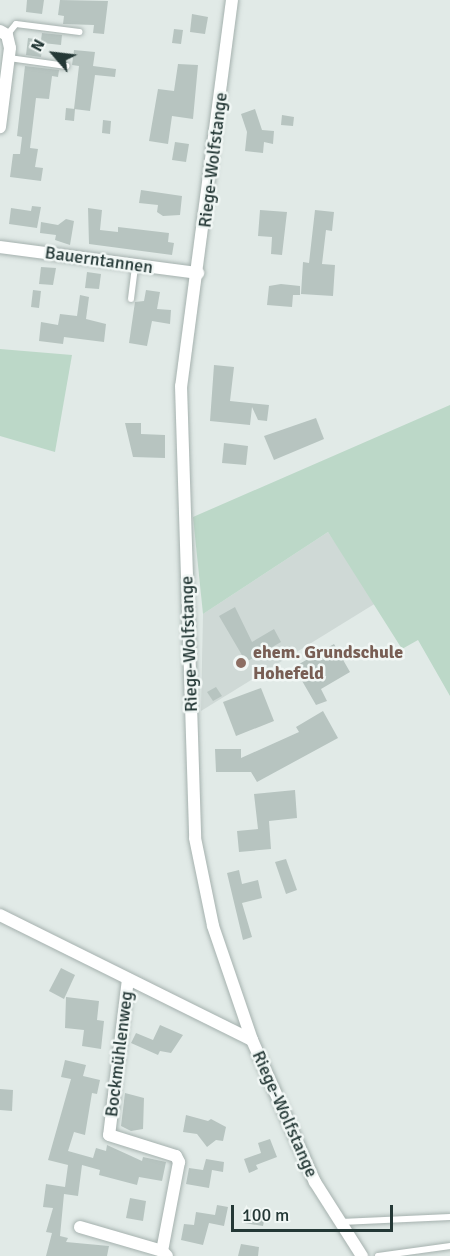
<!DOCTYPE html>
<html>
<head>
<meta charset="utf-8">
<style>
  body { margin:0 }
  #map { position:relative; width:450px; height:1256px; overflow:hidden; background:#e1eae7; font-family:Signika,sans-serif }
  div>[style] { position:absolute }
  .built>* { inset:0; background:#cfd9d6 }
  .green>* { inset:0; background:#bcd8c8 }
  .building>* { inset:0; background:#b7c4c0 }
  .roads { filter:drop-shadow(0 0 2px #a5b1ae) drop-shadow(0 0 2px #a5b1ae) }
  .service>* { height:6px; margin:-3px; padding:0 3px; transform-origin:3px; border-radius:3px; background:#fff }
  .minor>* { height:12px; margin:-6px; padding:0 6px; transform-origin:6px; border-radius:6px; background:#fff }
  .dots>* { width:16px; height:16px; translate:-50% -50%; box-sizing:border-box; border:3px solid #f1f7f5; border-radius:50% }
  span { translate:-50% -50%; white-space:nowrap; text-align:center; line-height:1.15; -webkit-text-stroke:5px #f1f7f5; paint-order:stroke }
  .street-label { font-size:18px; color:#243836 }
  .education-label { font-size:18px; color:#785e54; font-weight:700 }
  .left { translate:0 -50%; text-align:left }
  .north { position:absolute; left:24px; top:24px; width:60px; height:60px; -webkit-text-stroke:4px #f1f7f5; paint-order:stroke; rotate:298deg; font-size:16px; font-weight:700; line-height:24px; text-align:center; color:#243836 }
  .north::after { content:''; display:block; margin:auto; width:21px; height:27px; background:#243836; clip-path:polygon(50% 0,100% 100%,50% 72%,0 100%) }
  .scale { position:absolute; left:231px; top:1205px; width:162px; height:27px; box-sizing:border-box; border:3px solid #243836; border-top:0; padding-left:8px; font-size:18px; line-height:21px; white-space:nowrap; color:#243836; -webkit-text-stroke:4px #f1f7f5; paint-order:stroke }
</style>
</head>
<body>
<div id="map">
  <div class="built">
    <div style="clip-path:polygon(328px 532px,376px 603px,201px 711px,203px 614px)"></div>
  </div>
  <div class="green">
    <div style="clip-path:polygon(0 349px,72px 355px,55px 452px,0 436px)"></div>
    <div style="clip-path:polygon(450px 405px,450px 696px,418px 640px,402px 649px,328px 532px,203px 614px,193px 517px)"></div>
  </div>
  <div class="building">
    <div style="clip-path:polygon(27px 0,44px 0,42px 14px,26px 12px)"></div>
    <div style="clip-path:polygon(60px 0,108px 1px,104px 34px,93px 33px,94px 25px,63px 24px,64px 16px,58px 15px)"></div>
    <div style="clip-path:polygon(192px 14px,208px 17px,205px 34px,190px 32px)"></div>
    <div style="clip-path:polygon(174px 29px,183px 30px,181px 44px,172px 43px)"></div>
    <div style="clip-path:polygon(42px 33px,62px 35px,61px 45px,43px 43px,41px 57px,26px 55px,28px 38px,41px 40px)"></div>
    <div style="clip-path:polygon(74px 50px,95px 52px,93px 66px,116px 69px,115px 77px,95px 75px,90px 111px,74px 109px,79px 66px,72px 65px)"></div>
    <div style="clip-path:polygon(178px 64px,198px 65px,193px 119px,172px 116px,168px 144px,149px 141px,158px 89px,174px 91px)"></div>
    <div style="clip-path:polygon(25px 66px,59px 70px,58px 77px,52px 76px,49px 99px,36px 98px,30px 148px,38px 149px,35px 167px,43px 168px,41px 181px,10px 177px,13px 154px,20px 154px,22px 137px,17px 136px)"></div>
    <div style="clip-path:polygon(66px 108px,75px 109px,74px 121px,65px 120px)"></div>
    <div style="clip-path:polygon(255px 109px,262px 130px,274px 131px,273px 144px,264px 142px,263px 153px,245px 151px,247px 132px,241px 114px)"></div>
    <div style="clip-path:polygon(282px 115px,294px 117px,293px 126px,281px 125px)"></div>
    <div style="clip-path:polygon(103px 120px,111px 121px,110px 134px,102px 133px)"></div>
    <div style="clip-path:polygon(175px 142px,189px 144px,186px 162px,172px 160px)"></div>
    <div style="clip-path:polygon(141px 190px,182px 196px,180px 215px,163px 216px,157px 212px,158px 205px,139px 203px)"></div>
    <div style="clip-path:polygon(32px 206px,41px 207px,37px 228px,9px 224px,11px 208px,31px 211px)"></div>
    <div style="clip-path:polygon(88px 208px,102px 210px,100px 230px,118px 232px,118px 227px,169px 233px,168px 242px,174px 243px,172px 255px,89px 244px)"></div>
    <div style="clip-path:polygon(260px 210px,287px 212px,282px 255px,271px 254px,272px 237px,258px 236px)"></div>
    <div style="clip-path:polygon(315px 210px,334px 212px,332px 231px,326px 230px,322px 264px,335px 265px,333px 296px,301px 294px,303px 262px,309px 263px)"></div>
    <div style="clip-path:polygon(66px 219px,74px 221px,70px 245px,55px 240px,56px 235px,40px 233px,41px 222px,58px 225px)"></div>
    <div style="clip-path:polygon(41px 267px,56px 268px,53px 285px,39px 284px)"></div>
    <div style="clip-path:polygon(87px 272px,101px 274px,99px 289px,85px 288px)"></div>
    <div style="clip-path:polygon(281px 284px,300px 286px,300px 295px,293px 295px,292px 307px,267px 305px,269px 286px)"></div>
    <div style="clip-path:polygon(33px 290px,41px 291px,39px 308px,31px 307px)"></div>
    <div style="clip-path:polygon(146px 290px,160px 292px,157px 309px,171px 310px,170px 324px,152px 321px,147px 346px,129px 343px,135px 302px,144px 301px)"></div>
    <div style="clip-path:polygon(80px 295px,89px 297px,86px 319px,106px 324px,104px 342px,64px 337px,63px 344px,39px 341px,41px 322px,58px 325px,60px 314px,77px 316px)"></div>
    <div style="clip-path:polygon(214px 365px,234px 367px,230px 401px,269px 405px,267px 421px,258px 420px,252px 407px,250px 425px,210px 421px)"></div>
    <div style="clip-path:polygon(316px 418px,324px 439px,274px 460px,264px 436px)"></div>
    <div style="clip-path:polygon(125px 423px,141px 423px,141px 434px,165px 435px,165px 458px,133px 457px)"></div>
    <div style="clip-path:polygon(224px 443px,248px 446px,246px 465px,222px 463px)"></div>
    <div style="clip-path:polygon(235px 607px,252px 642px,274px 629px,281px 642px,246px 662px,219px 616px)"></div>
    <div style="clip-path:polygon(334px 644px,350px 672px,321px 689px,327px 701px,316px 705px,294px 667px)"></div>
    <div style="clip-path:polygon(216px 687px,222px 696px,213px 701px,207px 692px)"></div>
    <div style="clip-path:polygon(261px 688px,274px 721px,236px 736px,223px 702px)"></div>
    <div style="clip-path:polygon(323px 711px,338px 738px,257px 782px,251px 772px,216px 772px,215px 749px,241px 749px,241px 758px,299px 732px,296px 727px)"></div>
    <div style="clip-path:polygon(295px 790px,297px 818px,269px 821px,271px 849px,239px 852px,237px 831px,258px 829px,254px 794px)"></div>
    <div style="clip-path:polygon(286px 859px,297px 890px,286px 894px,275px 862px)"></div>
    <div style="clip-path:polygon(239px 870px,242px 884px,258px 880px,262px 898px,242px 903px,252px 937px,243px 940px,227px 873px)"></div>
    <div style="clip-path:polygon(61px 968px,75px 975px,64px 999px,49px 991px)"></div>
    <div style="clip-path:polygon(66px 997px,99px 1001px,97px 1020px,104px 1021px,101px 1049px,82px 1046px,84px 1030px,65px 1028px)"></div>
    <div style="clip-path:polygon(160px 1025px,183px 1035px,171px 1053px,160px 1051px,158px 1055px,131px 1043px,136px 1033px,153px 1040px)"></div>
    <div style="clip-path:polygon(65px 1060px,86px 1065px,83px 1076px,100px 1080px,97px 1094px,92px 1093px,85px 1135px,74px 1132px,68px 1151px,93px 1158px,96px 1148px,106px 1151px,107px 1145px,142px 1161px,143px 1157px,166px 1162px,162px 1181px,139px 1177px,137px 1185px,99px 1175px,100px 1170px,82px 1165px,78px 1196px,64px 1194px,60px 1236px,68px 1238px,66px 1242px,109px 1246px,107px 1256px,46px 1256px,52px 1233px,46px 1232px,53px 1208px,43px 1207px,46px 1184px,65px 1187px,68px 1165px,48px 1160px,71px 1079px,61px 1077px)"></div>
    <div style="clip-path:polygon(0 1089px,13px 1090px,12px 1111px,0 1110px)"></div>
    <div style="clip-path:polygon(125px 1093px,144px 1098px,143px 1129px,131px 1131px,121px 1126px)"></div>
    <div style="clip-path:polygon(186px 1115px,208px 1121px,211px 1119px,226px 1127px,223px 1141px,216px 1140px,207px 1147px,197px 1134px,183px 1132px)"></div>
    <div style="clip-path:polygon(270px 1139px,277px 1157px,256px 1165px,258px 1169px,249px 1173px,244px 1159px,261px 1153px,258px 1143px)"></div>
    <div style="clip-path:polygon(206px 1159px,224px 1162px,223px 1172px,212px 1170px,209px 1188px,186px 1184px,189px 1168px,203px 1170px)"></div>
    <div style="clip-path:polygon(130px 1198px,146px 1201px,143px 1221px,126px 1218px)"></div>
    <div style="clip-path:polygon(217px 1205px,228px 1207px,224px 1226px,209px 1223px,203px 1245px,181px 1240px,184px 1224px,194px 1225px,196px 1212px,215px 1215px)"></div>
    <div style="clip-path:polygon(246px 1209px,266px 1212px,263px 1226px,244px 1223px)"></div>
    <div style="clip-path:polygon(241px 1244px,259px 1247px,258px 1256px,238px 1256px)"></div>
  </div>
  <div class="roads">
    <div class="service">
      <div style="left:7px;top:35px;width:14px;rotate:-51deg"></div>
      <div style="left:16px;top:24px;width:64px;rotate:7.2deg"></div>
      <div style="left:9px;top:58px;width:58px;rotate:8deg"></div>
      <div style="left:131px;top:299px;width:34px;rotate:-83deg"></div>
      <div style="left:341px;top:1222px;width:109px;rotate:-2.6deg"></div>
      <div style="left:378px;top:1256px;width:73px;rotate:-7.9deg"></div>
    </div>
    <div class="minor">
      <div style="left:232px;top:0;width:389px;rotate:97.5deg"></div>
      <div style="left:181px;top:386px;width:452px;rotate:88.2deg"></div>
      <div style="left:195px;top:838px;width:90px;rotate:78.4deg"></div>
      <div style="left:213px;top:926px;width:120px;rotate:71.1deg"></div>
      <div style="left:252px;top:1040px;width:155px;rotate:66.1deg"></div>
      <div style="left:315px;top:1182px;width:88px;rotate:57.6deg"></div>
      <div style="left:0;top:31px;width:8px;rotate:30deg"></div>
      <div style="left:7px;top:35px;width:13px;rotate:77deg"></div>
      <div style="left:10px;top:48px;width:80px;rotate:97.2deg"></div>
      <div style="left:0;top:247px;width:200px;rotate:7.5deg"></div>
      <div style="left:0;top:915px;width:281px;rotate:26.4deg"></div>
      <div style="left:128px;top:979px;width:157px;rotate:96.9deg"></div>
      <div style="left:109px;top:1135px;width:70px;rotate:17.4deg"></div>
      <div style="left:176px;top:1156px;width:7px;rotate:63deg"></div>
      <div style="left:179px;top:1162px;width:91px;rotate:100.8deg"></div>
      <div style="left:162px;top:1251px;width:7px;rotate:45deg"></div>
      <div style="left:80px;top:1227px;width:85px;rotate:16.3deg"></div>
    </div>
  </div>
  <div class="dots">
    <div style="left:241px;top:663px;background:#8d6e63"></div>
  </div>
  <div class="street-label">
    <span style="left:213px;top:160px;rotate:-83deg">Riege-Wolfstange</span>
    <span style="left:99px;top:260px;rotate:8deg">Bauerntannen</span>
    <span style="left:189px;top:644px;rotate:-92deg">Riege-Wolfstange</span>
    <span style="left:119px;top:1054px;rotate:-83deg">Bockmühlenweg</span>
    <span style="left:285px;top:1114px;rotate:66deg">Riege-Wolfstange</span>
  </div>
  <div class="education-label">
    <span class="left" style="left:253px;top:663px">ehem. Grundschule<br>Hohefeld</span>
  </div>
  <div class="north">N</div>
  <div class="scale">100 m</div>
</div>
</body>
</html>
